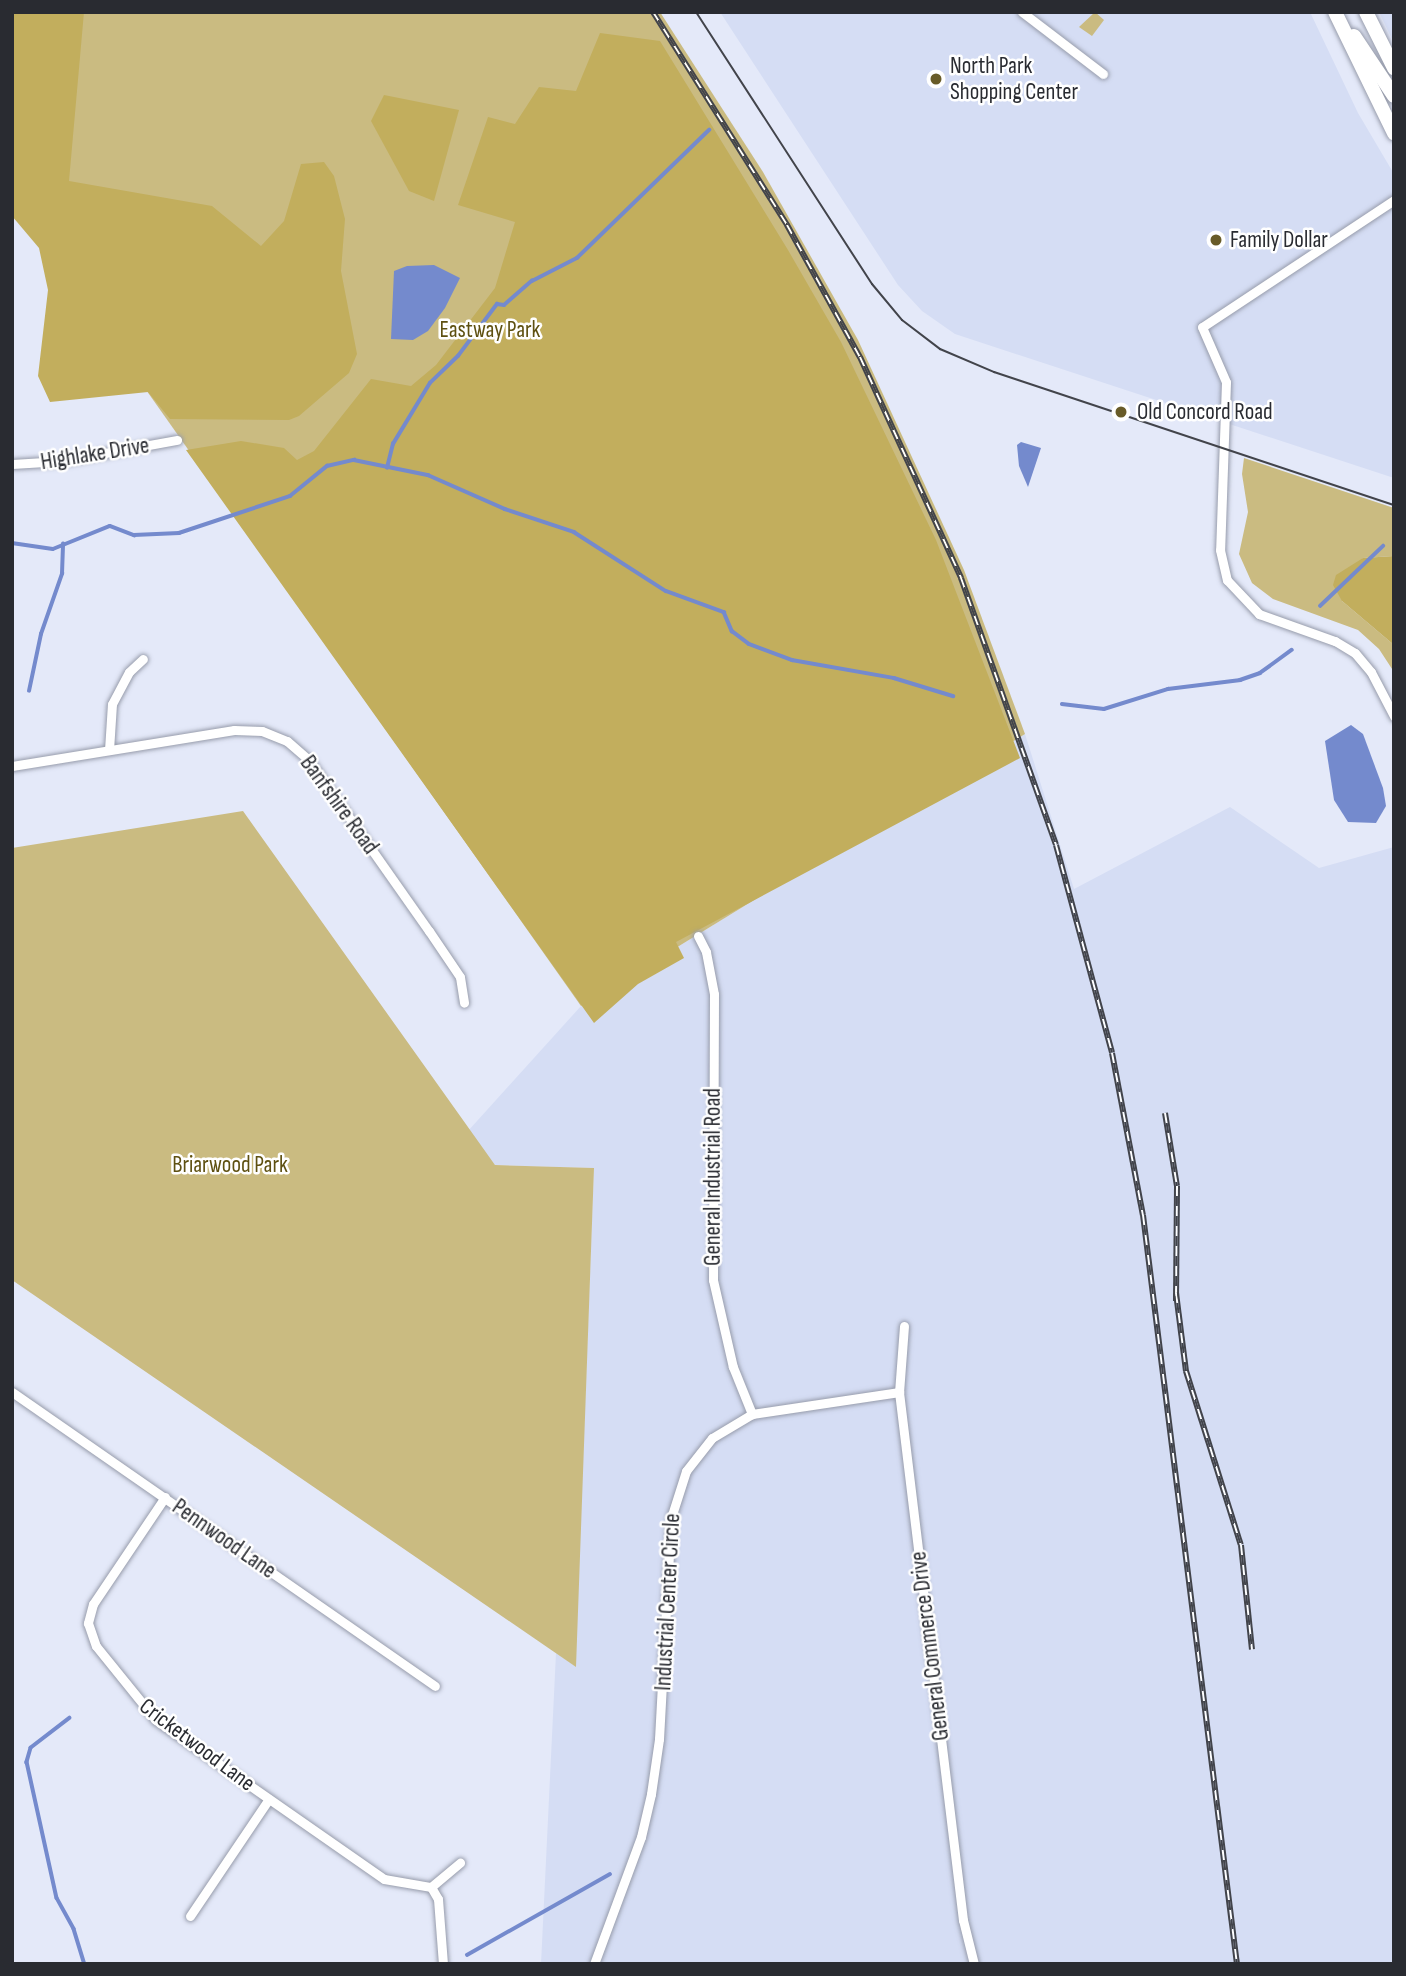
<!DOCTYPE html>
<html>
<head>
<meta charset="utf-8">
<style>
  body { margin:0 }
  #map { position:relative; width:1406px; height:1976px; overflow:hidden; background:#e4e9f9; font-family:"Sofia Sans Condensed",sans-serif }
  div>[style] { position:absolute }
  .built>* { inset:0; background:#d5ddf4 }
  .green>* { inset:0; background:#cabb81 }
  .forest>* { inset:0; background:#c2ae5d }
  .water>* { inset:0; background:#748acd }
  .stream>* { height:3.5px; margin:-1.75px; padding:0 1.75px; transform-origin:1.75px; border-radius:1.75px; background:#748acd }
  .roads { filter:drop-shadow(0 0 2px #979cab) drop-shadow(0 0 2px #979cab) }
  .minor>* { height:9px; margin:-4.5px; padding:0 4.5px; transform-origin:4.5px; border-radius:4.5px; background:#fff }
  .primary>* { height:14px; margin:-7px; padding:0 7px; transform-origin:7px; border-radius:7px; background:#fff }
  .tram>* { height:2px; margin:-1px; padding:0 1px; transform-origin:1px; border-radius:1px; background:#42444b }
  .rail>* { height:6px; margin-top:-3px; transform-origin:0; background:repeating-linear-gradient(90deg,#fff 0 10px,#42444b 0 20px); box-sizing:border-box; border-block:2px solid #42444b }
  .dots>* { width:19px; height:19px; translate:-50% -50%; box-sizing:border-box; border:4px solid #fff; border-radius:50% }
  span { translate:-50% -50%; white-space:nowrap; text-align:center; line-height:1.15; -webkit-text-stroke:5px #fff; paint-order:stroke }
  .poi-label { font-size:23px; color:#292b31 }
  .left { translate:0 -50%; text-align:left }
  .park-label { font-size:23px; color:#5e5011 }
  .street-label { font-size:23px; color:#292b31 }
  .frame { position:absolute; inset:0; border:14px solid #292b31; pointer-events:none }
</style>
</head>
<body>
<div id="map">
  <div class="built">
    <div style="clip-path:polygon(720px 12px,1310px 12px,1358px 113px,1394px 174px,1394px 478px,955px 334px,922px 311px,898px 285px)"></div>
    <div style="clip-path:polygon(1379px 12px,1394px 12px,1394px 43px)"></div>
    <div style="clip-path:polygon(1025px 734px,1074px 889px,1230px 807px,1319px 868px,1394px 847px,1394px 1964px,541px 1964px,556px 1653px,575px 1666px,594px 1168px,495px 1165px,468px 1131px,581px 1006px)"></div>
  </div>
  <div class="green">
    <div style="clip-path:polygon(12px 12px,660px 12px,763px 172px,858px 340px,964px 570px,1025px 734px,581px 1006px,12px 200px)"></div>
    <div style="clip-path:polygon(1095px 12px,1104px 20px,1092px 36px,1079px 27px)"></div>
    <div style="clip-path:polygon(1244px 458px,1394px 508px,1394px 556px,1363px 558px,1342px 601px,1394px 645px,1394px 672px,1379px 649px,1358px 630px,1273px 599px,1252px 583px,1239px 554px,1248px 512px,1242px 474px)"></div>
    <div style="clip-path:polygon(243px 811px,495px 1165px,594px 1168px,576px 1667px,12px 1280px,12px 848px)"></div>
  </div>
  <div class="forest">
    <div style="clip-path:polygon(12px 12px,84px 12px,69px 181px,212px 206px,261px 246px,284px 221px,301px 164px,324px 162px,334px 176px,345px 219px,341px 271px,357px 354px,349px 373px,299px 416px,289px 420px,170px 419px,148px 392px,50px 402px,38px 376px,48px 290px,39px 248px,12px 216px)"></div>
    <div style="clip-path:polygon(600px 33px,660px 41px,788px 250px,841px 342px,936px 540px,1020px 758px,676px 942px,684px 958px,638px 984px,594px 1023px,186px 450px,241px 441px,284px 448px,297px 460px,314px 451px,371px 379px,411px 386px,436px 365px,495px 288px,515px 222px,458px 205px,488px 117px,515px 124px,539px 87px,576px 91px)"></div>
    <div style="clip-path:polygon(384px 95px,459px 110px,434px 201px,409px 191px,371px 121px)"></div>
    <div style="clip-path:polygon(1394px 556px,1394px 645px,1342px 601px,1333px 585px,1336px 575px,1363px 558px)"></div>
  </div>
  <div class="water">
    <div style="clip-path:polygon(434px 265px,460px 278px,445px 308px,428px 331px,413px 340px,391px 339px,394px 271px,407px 266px)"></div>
    <div style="clip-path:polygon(1021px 442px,1041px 448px,1028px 487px,1019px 466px,1017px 445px)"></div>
    <div style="clip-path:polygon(1351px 725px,1363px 734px,1383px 788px,1386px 806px,1376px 823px,1348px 822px,1334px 800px,1325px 741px)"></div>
  </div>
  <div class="stream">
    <div style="left:387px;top:468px;width:25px;rotate:-76deg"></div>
    <div style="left:393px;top:444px;width:71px;rotate:-58.8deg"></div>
    <div style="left:430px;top:383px;width:39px;rotate:-44deg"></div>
    <div style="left:458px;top:356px;width:65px;rotate:-53.1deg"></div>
    <div style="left:497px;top:304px;width:7px;rotate:8deg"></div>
    <div style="left:504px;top:305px;width:37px;rotate:-41deg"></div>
    <div style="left:532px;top:281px;width:51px;rotate:-27.1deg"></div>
    <div style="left:577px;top:258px;width:184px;rotate:-44.1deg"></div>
    <div style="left:12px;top:543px;width:41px;rotate:8.3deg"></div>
    <div style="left:53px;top:549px;width:61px;rotate:-22deg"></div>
    <div style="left:110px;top:526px;width:26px;rotate:21deg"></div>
    <div style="left:134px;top:535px;width:45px;rotate:-2.5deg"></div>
    <div style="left:179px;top:533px;width:117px;rotate:-18.4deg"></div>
    <div style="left:290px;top:496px;width:48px;rotate:-39deg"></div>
    <div style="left:327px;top:466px;width:28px;rotate:-13deg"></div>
    <div style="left:354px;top:460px;width:76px;rotate:11.5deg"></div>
    <div style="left:428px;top:475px;width:84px;rotate:23.8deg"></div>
    <div style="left:505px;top:509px;width:73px;rotate:18.4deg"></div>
    <div style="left:574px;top:532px;width:109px;rotate:32.7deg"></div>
    <div style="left:666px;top:591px;width:62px;rotate:19.9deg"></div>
    <div style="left:724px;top:612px;width:21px;rotate:67deg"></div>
    <div style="left:732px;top:631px;width:21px;rotate:37deg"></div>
    <div style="left:749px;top:644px;width:46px;rotate:20.4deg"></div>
    <div style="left:792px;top:660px;width:104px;rotate:10deg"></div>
    <div style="left:894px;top:678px;width:62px;rotate:17deg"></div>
    <div style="left:1320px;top:606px;width:87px;rotate:-43.6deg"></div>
    <div style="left:29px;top:691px;width:58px;rotate:-78.1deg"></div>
    <div style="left:41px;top:634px;width:64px;rotate:-70.7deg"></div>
    <div style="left:62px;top:574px;width:30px;rotate:-88deg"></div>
    <div style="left:1062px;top:704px;width:42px;rotate:6.8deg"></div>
    <div style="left:1104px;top:709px;width:67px;rotate:-17.4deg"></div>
    <div style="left:1168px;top:689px;width:73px;rotate:-7.1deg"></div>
    <div style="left:1240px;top:680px;width:21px;rotate:-19deg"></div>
    <div style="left:1260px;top:673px;width:39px;rotate:-36deg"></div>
    <div style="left:70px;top:1718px;width:49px;rotate:142.4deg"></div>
    <div style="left:31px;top:1748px;width:15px;rotate:106deg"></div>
    <div style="left:27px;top:1762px;width:139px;rotate:77.6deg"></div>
    <div style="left:57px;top:1898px;width:35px;rotate:61deg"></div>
    <div style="left:74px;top:1929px;width:37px;rotate:73deg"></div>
    <div style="left:467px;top:1955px;width:164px;rotate:-29.5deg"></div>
  </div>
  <div class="roads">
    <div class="minor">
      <div style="left:1022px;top:12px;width:102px;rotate:37.4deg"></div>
      <div style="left:1394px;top:200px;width:230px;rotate:146.5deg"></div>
      <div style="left:1202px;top:327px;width:60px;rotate:66.4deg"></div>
      <div style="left:1226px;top:382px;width:168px;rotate:92deg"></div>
      <div style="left:1220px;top:550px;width:31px;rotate:77deg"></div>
      <div style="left:1227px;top:580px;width:47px;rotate:46.7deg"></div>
      <div style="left:1259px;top:614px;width:81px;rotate:19.6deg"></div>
      <div style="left:1335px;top:641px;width:23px;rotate:31deg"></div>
      <div style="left:1355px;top:653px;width:25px;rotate:50deg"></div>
      <div style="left:1371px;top:672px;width:50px;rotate:62.4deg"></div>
      <div style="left:12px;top:464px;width:49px;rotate:-3.5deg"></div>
      <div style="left:61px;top:461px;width:118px;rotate:-10.3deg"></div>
      <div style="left:109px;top:750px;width:46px;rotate:-86.3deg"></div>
      <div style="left:112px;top:704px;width:36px;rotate:-62deg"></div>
      <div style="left:129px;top:672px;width:19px;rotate:-43deg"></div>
      <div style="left:12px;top:766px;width:225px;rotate:-9.2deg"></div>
      <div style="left:234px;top:730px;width:28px;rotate:2deg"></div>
      <div style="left:262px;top:731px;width:27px;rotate:22deg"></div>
      <div style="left:287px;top:741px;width:28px;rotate:41deg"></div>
      <div style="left:308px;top:759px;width:210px;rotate:54.9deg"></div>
      <div style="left:429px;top:931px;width:55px;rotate:56deg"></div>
      <div style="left:460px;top:977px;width:26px;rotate:81deg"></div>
      <div style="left:698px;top:936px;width:18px;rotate:63deg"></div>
      <div style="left:706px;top:952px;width:43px;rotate:79.2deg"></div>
      <div style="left:714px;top:994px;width:286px;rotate:90.2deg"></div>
      <div style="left:713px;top:1280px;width:89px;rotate:77.1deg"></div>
      <div style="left:733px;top:1367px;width:51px;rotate:68deg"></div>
      <div style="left:904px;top:1326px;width:66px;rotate:94.3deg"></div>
      <div style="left:899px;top:1392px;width:532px;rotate:83.09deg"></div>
      <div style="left:963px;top:1920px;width:45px;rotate:76deg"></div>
      <div style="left:12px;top:1392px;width:515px;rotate:34.8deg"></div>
      <div style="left:165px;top:1497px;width:129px;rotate:123.9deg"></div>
      <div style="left:93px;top:1604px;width:20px;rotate:105deg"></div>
      <div style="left:88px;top:1623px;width:24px;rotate:71deg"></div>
      <div style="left:96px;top:1646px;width:95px;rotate:51deg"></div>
      <div style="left:156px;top:1720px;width:278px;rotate:34.9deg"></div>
      <div style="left:384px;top:1879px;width:48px;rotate:9.7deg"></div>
      <div style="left:431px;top:1887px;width:14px;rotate:60deg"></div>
      <div style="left:438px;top:1899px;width:65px;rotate:85.6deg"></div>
      <div style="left:431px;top:1887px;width:38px;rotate:-40deg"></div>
      <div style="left:190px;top:1916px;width:141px;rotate:-56deg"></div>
      <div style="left:594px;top:1964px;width:135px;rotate:-69.7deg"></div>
      <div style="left:641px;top:1837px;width:44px;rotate:-76.9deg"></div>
      <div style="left:651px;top:1794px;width:56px;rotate:-81.7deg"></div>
      <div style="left:659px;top:1739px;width:221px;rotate:-86.9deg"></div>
      <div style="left:671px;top:1518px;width:49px;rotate:-72.3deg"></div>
      <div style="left:686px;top:1471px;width:42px;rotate:-51.8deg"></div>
      <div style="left:712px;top:1438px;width:47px;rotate:-31deg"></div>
      <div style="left:752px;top:1414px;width:149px;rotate:-8.5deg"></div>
    </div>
    <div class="primary">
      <div style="left:1335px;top:12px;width:135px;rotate:64deg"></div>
      <div style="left:1366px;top:12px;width:63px;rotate:63.4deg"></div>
      <div style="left:1354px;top:36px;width:72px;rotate:56.3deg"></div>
    </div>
  </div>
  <div class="tram">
    <div style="left:696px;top:12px;width:324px;rotate:57.1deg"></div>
    <div style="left:872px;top:284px;width:47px;rotate:50.2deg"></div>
    <div style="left:902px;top:320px;width:48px;rotate:37.3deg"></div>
    <div style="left:940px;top:349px;width:59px;rotate:23.1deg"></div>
    <div style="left:994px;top:372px;width:422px;rotate:18.4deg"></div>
  </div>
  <div class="rail">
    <div style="left:653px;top:12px;width:252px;rotate:57.8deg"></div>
    <div style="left:787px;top:225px;width:151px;rotate:61.1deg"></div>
    <div style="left:860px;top:357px;width:243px;rotate:65.4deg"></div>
    <div style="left:961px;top:578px;width:283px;rotate:70.4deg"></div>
    <div style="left:1056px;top:845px;width:215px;rotate:74.9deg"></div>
    <div style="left:1112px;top:1053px;width:165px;rotate:79.2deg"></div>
    <div style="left:1143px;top:1215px;width:755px;rotate:82.85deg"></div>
    <div style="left:1165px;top:1113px;width:74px;rotate:80.7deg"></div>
    <div style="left:1177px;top:1186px;width:115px;rotate:90.5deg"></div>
    <div style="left:1176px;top:1293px;width:79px;rotate:82.7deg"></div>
    <div style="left:1186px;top:1371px;width:182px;rotate:72.5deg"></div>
    <div style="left:1241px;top:1545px;width:105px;rotate:84deg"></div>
  </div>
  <div class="dots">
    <div style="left:936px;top:79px;background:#685b28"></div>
    <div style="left:1216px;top:240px;background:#685b28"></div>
    <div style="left:1121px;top:412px;background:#685b28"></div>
  </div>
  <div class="poi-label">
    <span class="left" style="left:950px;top:79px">North Park<br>Shopping Center</span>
    <span class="left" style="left:1230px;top:240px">Family Dollar</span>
    <span class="left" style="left:1137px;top:412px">Old Concord Road</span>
  </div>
  <div class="park-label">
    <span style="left:490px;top:330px">Eastway Park</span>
    <span style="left:230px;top:1165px">Briarwood Park</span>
  </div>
  <div class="street-label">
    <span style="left:95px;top:454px;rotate:-9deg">Highlake Drive</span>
    <span style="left:339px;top:805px;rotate:54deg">Banfshire Road</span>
    <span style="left:713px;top:1177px;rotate:-90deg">General Industrial Road</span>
    <span style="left:224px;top:1539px;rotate:35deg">Pennwood Lane</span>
    <span style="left:668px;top:1602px;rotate:-87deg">Industrial Center Circle</span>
    <span style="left:930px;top:1646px;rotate:-97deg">General Commerce Drive</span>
    <span style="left:197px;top:1745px;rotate:37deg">Cricketwood Lane</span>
  </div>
  <div class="frame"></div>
</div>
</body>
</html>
